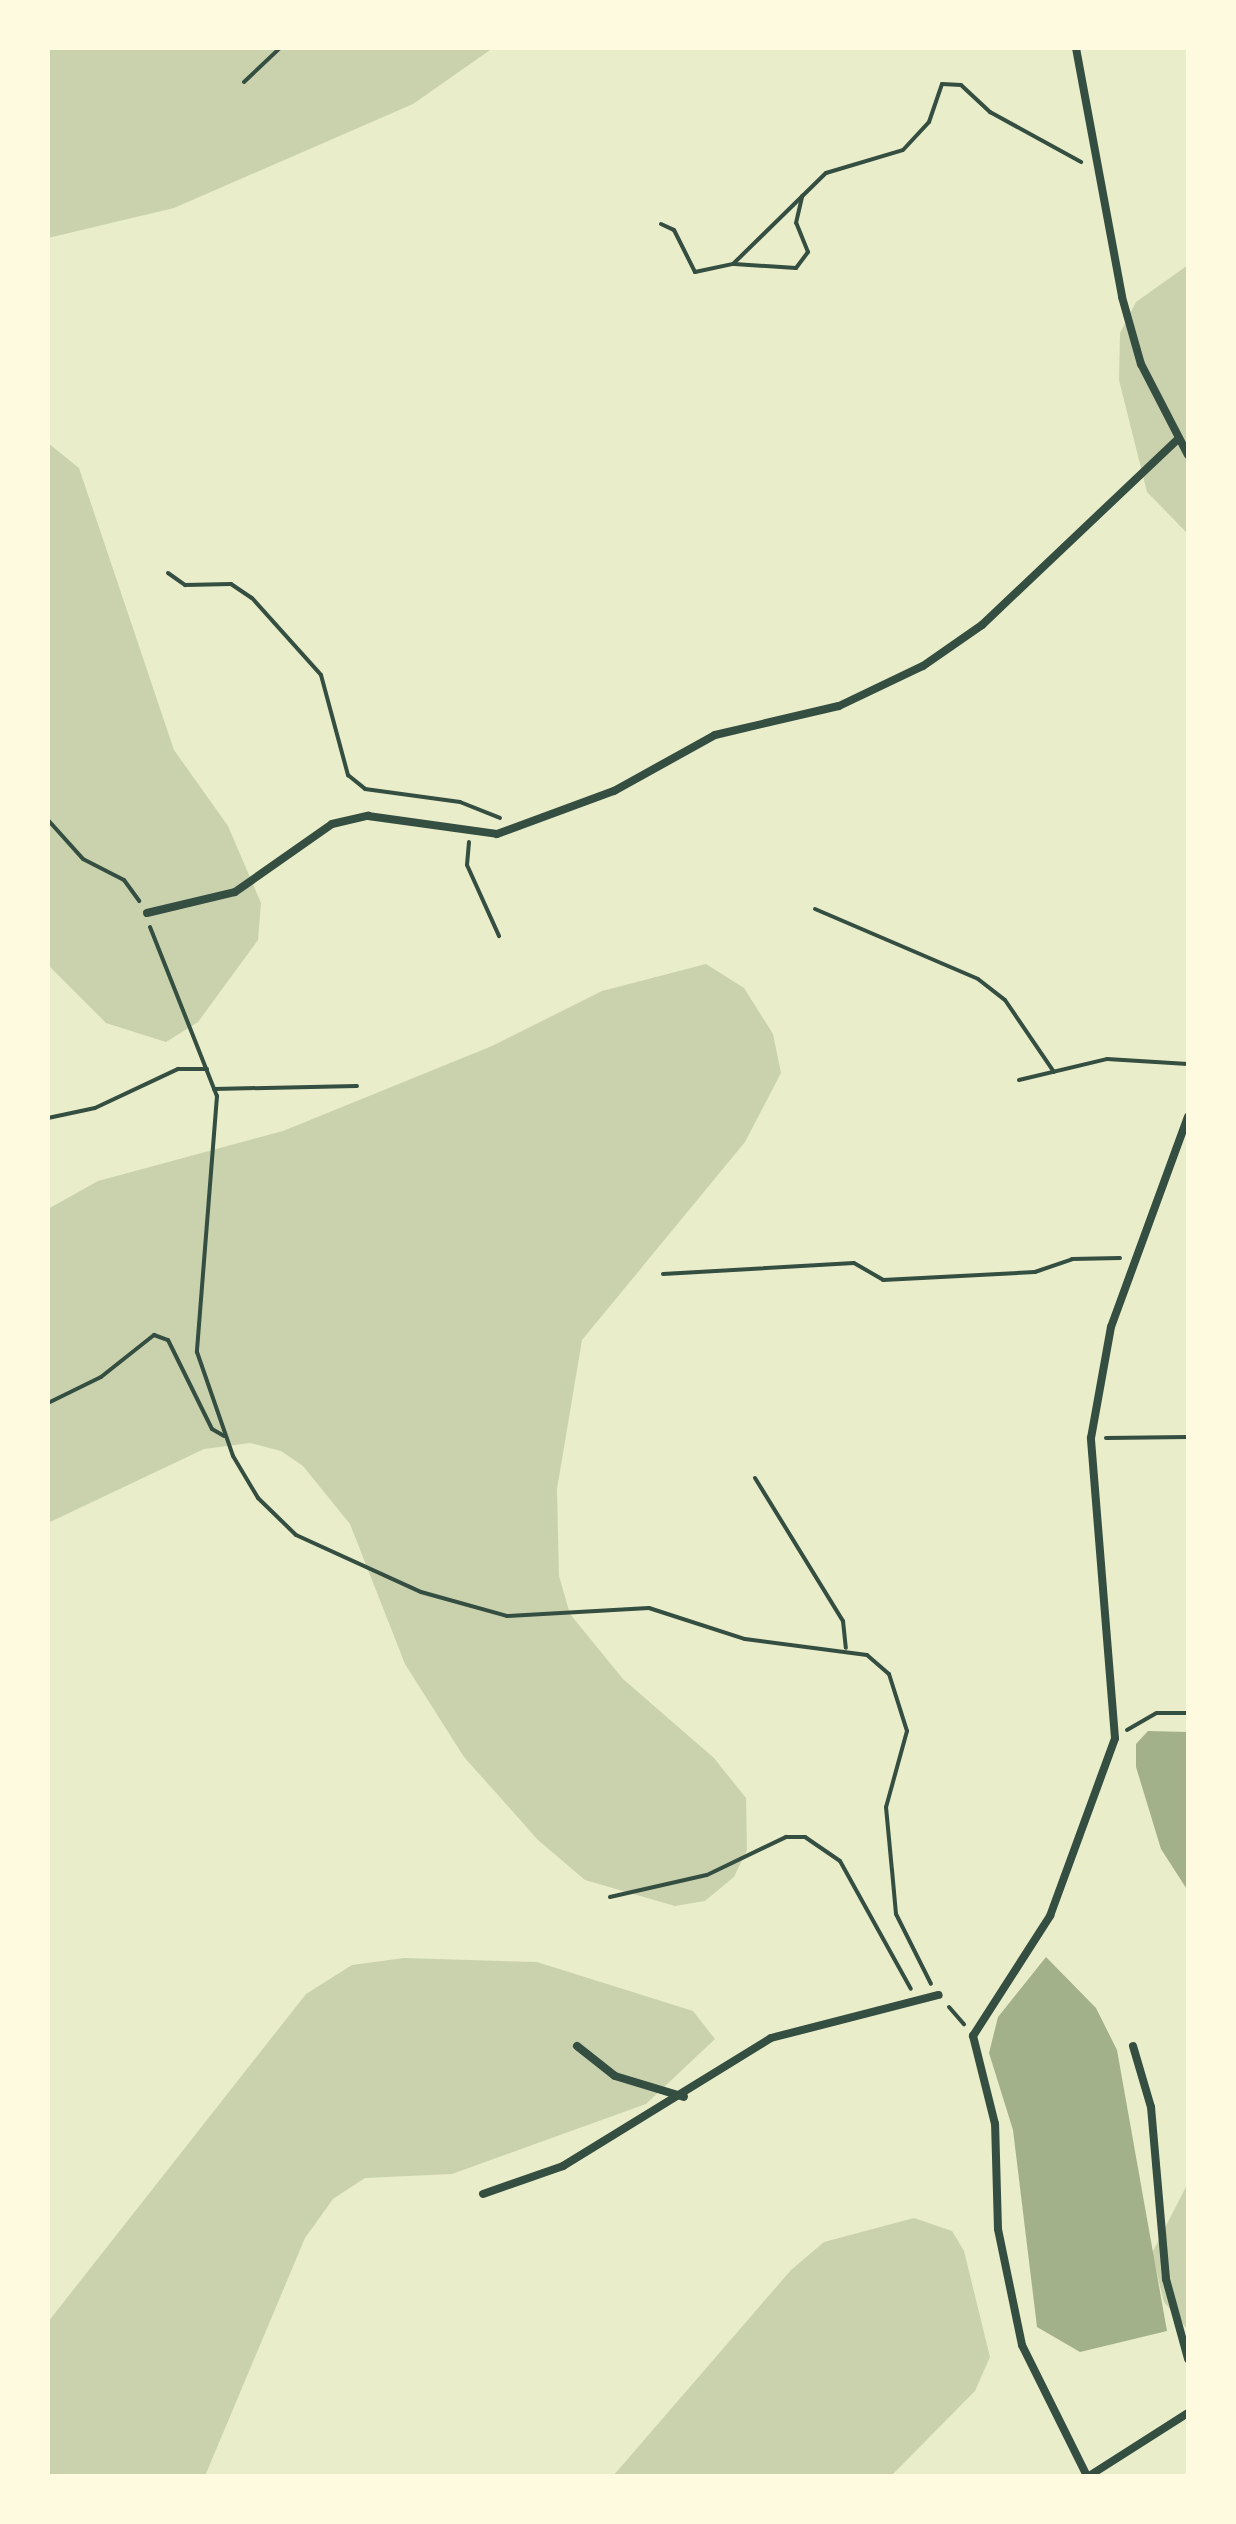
<!DOCTYPE html>
<html>
<head>
<meta charset="utf-8">
<style>
  body { margin:0 }
  #map { position:relative; width:1236px; height:2524px; overflow:hidden; background:#e9edc9; font-family:Jost,sans-serif }
  div>[style] { position:absolute }
  .green>* { inset:0; background:#cad2ad }
  .water>* { inset:0; background:#a3b18a }
  .path>* { height:4px; margin:-2px; padding:0 2px; transform-origin:2px; border-radius:2px; background:#344e41 }
  .minor>* { height:8px; margin:-4px; padding:0 4px; transform-origin:4px; border-radius:4px; background:#344e41 }
  span { translate:-50% -50%; white-space:nowrap; text-align:center; line-height:1.15; -webkit-text-stroke:7px #fefae0; paint-order:stroke }
  .frame { position:absolute; inset:0; border:50px solid #fefae0; pointer-events:none }
</style>
</head>
<body>
<div id="map">
  <div class="green">
    <div style="clip-path:polygon(48px 48px,493px 48px,413px 104px,174px 208px,48px 238px)"></div>
    <div style="clip-path:polygon(1188px 265px,1188px 534px,1147px 492px,1119px 380px,1120px 333px,1136px 302px)"></div>
    <div style="clip-path:polygon(48px 443px,79px 468px,174px 750px,228px 826px,261px 903px,258px 940px,198px 1022px,166px 1042px,106px 1023px,48px 965px)"></div>
    <div style="clip-path:polygon(706px 964px,744px 988px,773px 1034px,781px 1073px,745px 1142px,582px 1340px,557px 1489px,559px 1576px,570px 1614px,623px 1679px,714px 1758px,746px 1798px,747px 1850px,734px 1877px,705px 1901px,675px 1906px,585px 1880px,538px 1840px,464px 1757px,405px 1664px,350px 1524px,303px 1466px,281px 1451px,250px 1443px,204px 1449px,48px 1523px,48px 1209px,98px 1181px,283px 1131px,492px 1046px,602px 991px)"></div>
    <div style="clip-path:polygon(404px 1958px,537px 1962px,693px 2011px,715px 2039px,646px 2104px,452px 2174px,365px 2178px,333px 2199px,305px 2238px,205px 2476px,48px 2476px,48px 2322px,306px 1994px,352px 1965px)"></div>
    <div style="clip-path:polygon(1188px 2183px,1188px 2330px,1164px 2302px,1152px 2253px)"></div>
    <div style="clip-path:polygon(914px 2218px,952px 2231px,964px 2251px,990px 2357px,975px 2391px,891px 2476px,613px 2476px,791px 2270px,824px 2242px)"></div>
  </div>
  <div class="water">
    <div style="clip-path:polygon(1148px 1731px,1188px 1732px,1188px 1891px,1161px 1849px,1136px 1767px,1136px 1744px)"></div>
    <div style="clip-path:polygon(1046px 1957px,1096px 2008px,1117px 2050px,1167px 2331px,1080px 2352px,1037px 2327px,1013px 2130px,989px 2053px,998px 2017px)"></div>
  </div>
  <div class="path">
    <div style="left:244px;top:82px;width:50px;rotate:-43.4deg"></div>
    <div style="left:661px;top:224px;width:14px;rotate:25deg"></div>
    <div style="left:674px;top:230px;width:47px;rotate:63.4deg"></div>
    <div style="left:695px;top:272px;width:39px;rotate:-12deg"></div>
    <div style="left:733px;top:264px;width:130px;rotate:-44.4deg"></div>
    <div style="left:826px;top:173px;width:80px;rotate:-16.6deg"></div>
    <div style="left:903px;top:150px;width:38px;rotate:-47deg"></div>
    <div style="left:929px;top:122px;width:40px;rotate:-71.1deg"></div>
    <div style="left:942px;top:84px;width:19px;rotate:3deg"></div>
    <div style="left:961px;top:85px;width:40px;rotate:43deg"></div>
    <div style="left:990px;top:112px;width:104px;rotate:28.8deg"></div>
    <div style="left:734px;top:264px;width:62px;rotate:3.7deg"></div>
    <div style="left:796px;top:268px;width:20px;rotate:-53deg"></div>
    <div style="left:808px;top:252px;width:31px;rotate:-112deg"></div>
    <div style="left:796px;top:223px;width:28px;rotate:-77deg"></div>
    <div style="left:168px;top:573px;width:21px;rotate:35deg"></div>
    <div style="left:185px;top:585px;width:46px;rotate:-1.2deg"></div>
    <div style="left:231px;top:584px;width:25px;rotate:34deg"></div>
    <div style="left:252px;top:598px;width:103px;rotate:48.1deg"></div>
    <div style="left:321px;top:675px;width:104px;rotate:74.9deg"></div>
    <div style="left:348px;top:775px;width:22px;rotate:39deg"></div>
    <div style="left:365px;top:789px;width:96px;rotate:7.8deg"></div>
    <div style="left:460px;top:802px;width:43px;rotate:21.8deg"></div>
    <div style="left:48px;top:820px;width:52px;rotate:48.1deg"></div>
    <div style="left:83px;top:859px;width:46px;rotate:27.1deg"></div>
    <div style="left:124px;top:880px;width:26px;rotate:54deg"></div>
    <div style="left:469px;top:842px;width:23px;rotate:95deg"></div>
    <div style="left:467px;top:865px;width:78px;rotate:65.7deg"></div>
    <div style="left:815px;top:909px;width:177px;rotate:23.2deg"></div>
    <div style="left:978px;top:979px;width:34px;rotate:38deg"></div>
    <div style="left:1005px;top:1000px;width:87px;rotate:55.8deg"></div>
    <div style="left:150px;top:927px;width:182px;rotate:68.4deg"></div>
    <div style="left:217px;top:1096px;width:257px;rotate:94.5deg"></div>
    <div style="left:197px;top:1352px;width:110px;rotate:70.9deg"></div>
    <div style="left:233px;top:1456px;width:49px;rotate:59.2deg"></div>
    <div style="left:258px;top:1498px;width:53px;rotate:44.2deg"></div>
    <div style="left:296px;top:1535px;width:137px;rotate:24.5deg"></div>
    <div style="left:421px;top:1592px;width:89px;rotate:15.6deg"></div>
    <div style="left:507px;top:1616px;width:142px;rotate:-3.2deg"></div>
    <div style="left:649px;top:1608px;width:101px;rotate:17.9deg"></div>
    <div style="left:745px;top:1639px;width:123px;rotate:7.5deg"></div>
    <div style="left:867px;top:1655px;width:29px;rotate:41deg"></div>
    <div style="left:889px;top:1674px;width:60px;rotate:72.5deg"></div>
    <div style="left:907px;top:1731px;width:79px;rotate:105.4deg"></div>
    <div style="left:886px;top:1807px;width:63px;rotate:84.6deg"></div>
    <div style="left:892px;top:1870px;width:44px;rotate:84.8deg"></div>
    <div style="left:896px;top:1914px;width:78px;rotate:63.4deg"></div>
    <div style="left:1019px;top:1080px;width:90px;rotate:-13.4deg"></div>
    <div style="left:1107px;top:1059px;width:81px;rotate:3.5deg"></div>
    <div style="left:214px;top:1089px;width:143px;rotate:-1.2deg"></div>
    <div style="left:48px;top:1118px;width:48px;rotate:-12deg"></div>
    <div style="left:95px;top:1108px;width:92px;rotate:-25.2deg"></div>
    <div style="left:178px;top:1069px;width:29px"></div>
    <div style="left:663px;top:1274px;width:191px;rotate:-3.3deg"></div>
    <div style="left:854px;top:1263px;width:34px;rotate:30deg"></div>
    <div style="left:883px;top:1280px;width:152px;rotate:-3deg"></div>
    <div style="left:1035px;top:1272px;width:39px;rotate:-19deg"></div>
    <div style="left:1072px;top:1259px;width:48px;rotate:-1.2deg"></div>
    <div style="left:48px;top:1403px;width:59px;rotate:-26.1deg"></div>
    <div style="left:101px;top:1377px;width:68px;rotate:-38.4deg"></div>
    <div style="left:154px;top:1335px;width:15px;rotate:20deg"></div>
    <div style="left:168px;top:1340px;width:99px;rotate:63.7deg"></div>
    <div style="left:212px;top:1429px;width:14px;rotate:30deg"></div>
    <div style="left:1106px;top:1438px;width:82px;rotate:-0.7deg"></div>
    <div style="left:755px;top:1478px;width:168px;rotate:58.4deg"></div>
    <div style="left:843px;top:1621px;width:27px;rotate:84deg"></div>
    <div style="left:1127px;top:1730px;width:34px;rotate:-30deg"></div>
    <div style="left:1157px;top:1713px;width:31px"></div>
    <div style="left:610px;top:1897px;width:99px;rotate:-12.8deg"></div>
    <div style="left:707px;top:1875px;width:88px;rotate:-25.7deg"></div>
    <div style="left:786px;top:1837px;width:19px"></div>
    <div style="left:805px;top:1837px;width:42px;rotate:34.4deg"></div>
    <div style="left:840px;top:1861px;width:146px;rotate:61deg"></div>
    <div style="left:949px;top:2007px;width:23px;rotate:49deg"></div>
  </div>
  <div class="minor">
    <div style="left:1076px;top:48px;width:253px;rotate:79.5deg"></div>
    <div style="left:1122px;top:297px;width:70px;rotate:74.2deg"></div>
    <div style="left:1141px;top:364px;width:102px;rotate:62.7deg"></div>
    <div style="left:147px;top:913px;width:90px;rotate:-13.4deg"></div>
    <div style="left:235px;top:892px;width:118px;rotate:-35deg"></div>
    <div style="left:332px;top:824px;width:37px;rotate:-13deg"></div>
    <div style="left:368px;top:816px;width:130px;rotate:7.9deg"></div>
    <div style="left:497px;top:834px;width:125px;rotate:-20.2deg"></div>
    <div style="left:614px;top:791px;width:115px;rotate:-29deg"></div>
    <div style="left:715px;top:735px;width:127px;rotate:-13.2deg"></div>
    <div style="left:839px;top:706px;width:93px;rotate:-25.5deg"></div>
    <div style="left:923px;top:666px;width:72px;rotate:-34.8deg"></div>
    <div style="left:982px;top:625px;width:269px;rotate:-43.5deg"></div>
    <div style="left:577px;top:2046px;width:48px;rotate:38.3deg"></div>
    <div style="left:615px;top:2076px;width:72px;rotate:16.9deg"></div>
    <div style="left:1133px;top:2046px;width:64px;rotate:73.6deg"></div>
    <div style="left:1151px;top:2107px;width:173px;rotate:85deg"></div>
    <div style="left:1166px;top:2279px;width:83px;rotate:74.6deg"></div>
    <div style="left:483px;top:2194px;width:85px;rotate:-19.3deg"></div>
    <div style="left:563px;top:2166px;width:244px;rotate:-31.6deg"></div>
    <div style="left:771px;top:2038px;width:173px;rotate:-14.4deg"></div>
    <div style="left:1087px;top:2476px;width:146px;rotate:-116.4deg"></div>
    <div style="left:1022px;top:2345px;width:118px;rotate:-101.7deg"></div>
    <div style="left:998px;top:2229px;width:105px;rotate:-91.6deg"></div>
    <div style="left:995px;top:2124px;width:91px;rotate:-104deg"></div>
    <div style="left:973px;top:2036px;width:143px;rotate:-57.3deg"></div>
    <div style="left:1050px;top:1916px;width:189px;rotate:-69.9deg"></div>
    <div style="left:1115px;top:1738px;width:301px;rotate:-94.6deg"></div>
    <div style="left:1091px;top:1438px;width:113px;rotate:-79.8deg"></div>
    <div style="left:1111px;top:1327px;width:224px;rotate:-69.9deg"></div>
    <div style="left:1089px;top:2476px;width:117px;rotate:-32.5deg"></div>
  </div>
  <div class="frame"></div>
</div>
</body>
</html>
